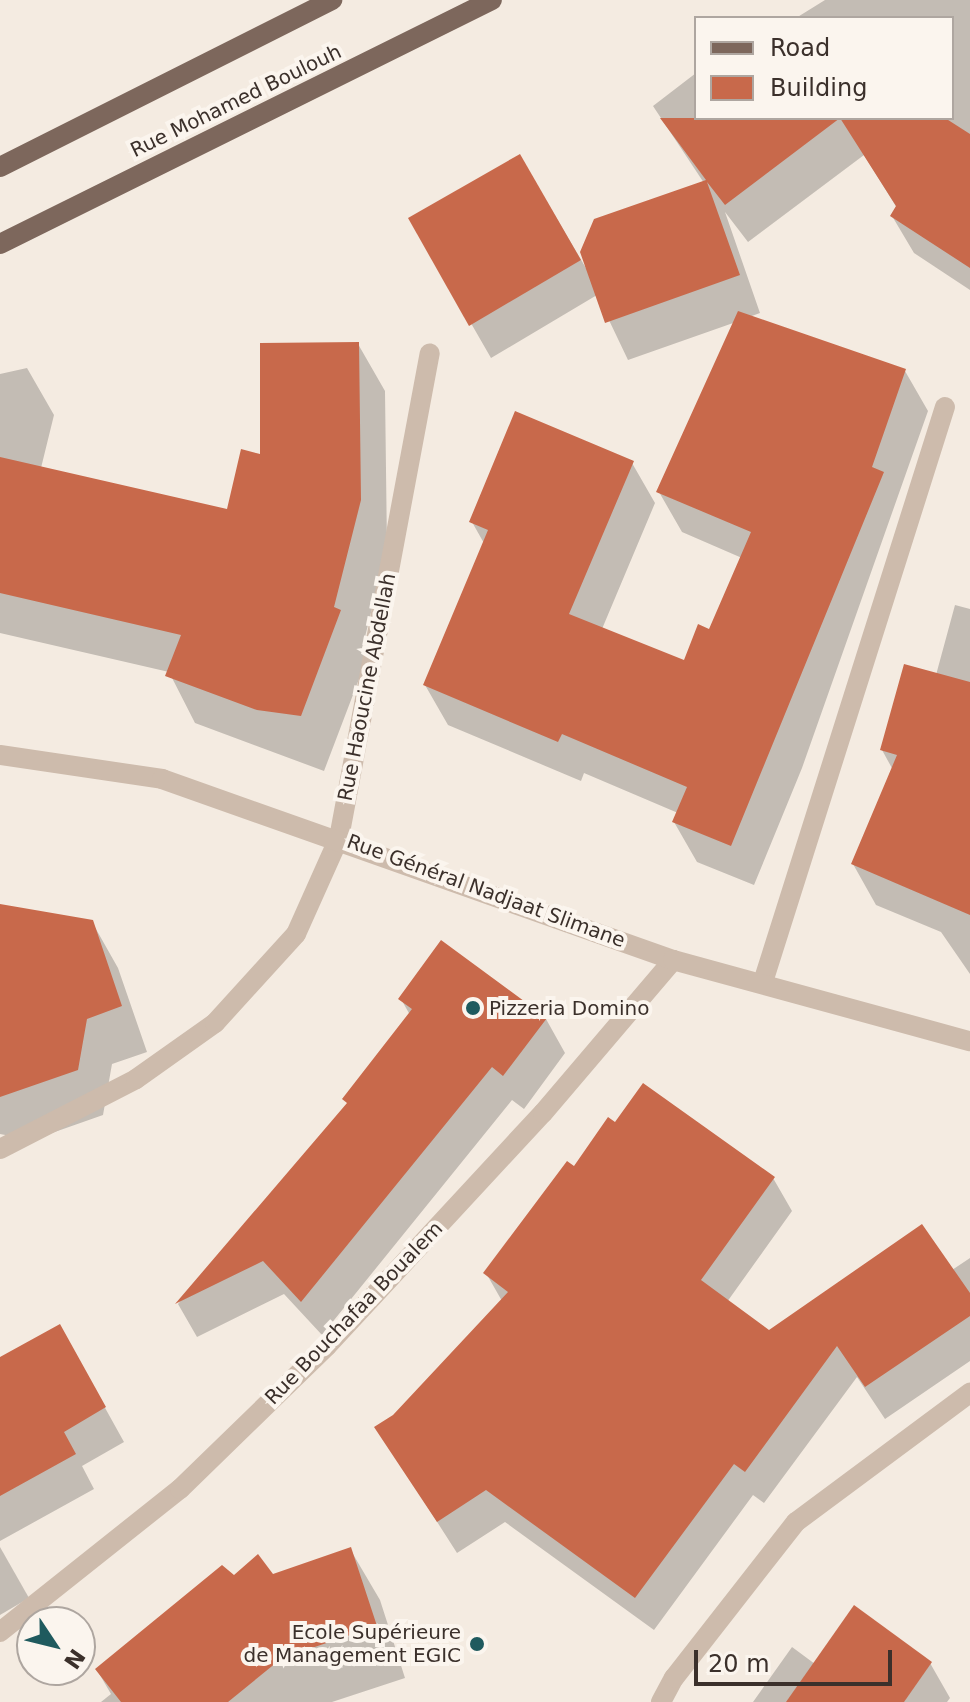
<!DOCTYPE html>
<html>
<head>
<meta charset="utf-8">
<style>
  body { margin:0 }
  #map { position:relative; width:970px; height:1702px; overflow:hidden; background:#f4ebe1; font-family:"DejaVu Sans",sans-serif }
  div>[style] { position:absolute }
  .shadow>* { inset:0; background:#0003 }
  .building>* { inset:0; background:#c8694b }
  .minor>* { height:20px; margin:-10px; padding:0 10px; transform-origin:10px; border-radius:10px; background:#cdbbac }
  .tertiary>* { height:20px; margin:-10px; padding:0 10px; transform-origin:10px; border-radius:10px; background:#cdbbac }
  .primary>* { height:20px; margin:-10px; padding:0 10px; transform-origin:10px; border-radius:10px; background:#7d675c }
  .dots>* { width:22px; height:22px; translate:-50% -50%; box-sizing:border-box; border:4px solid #fbf5ee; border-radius:50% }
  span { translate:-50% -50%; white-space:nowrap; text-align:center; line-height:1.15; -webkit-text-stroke:8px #fbf5ee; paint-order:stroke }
  .street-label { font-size:20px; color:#3b302b }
  .poi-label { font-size:20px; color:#3b302b }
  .left { translate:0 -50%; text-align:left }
  .right { translate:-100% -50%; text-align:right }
  .legend { position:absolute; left:694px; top:16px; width:260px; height:104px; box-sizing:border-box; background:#fbf5ee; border:2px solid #aea6a0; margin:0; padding:10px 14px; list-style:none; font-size:24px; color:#3b302b }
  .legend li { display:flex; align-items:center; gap:16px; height:40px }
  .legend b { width:40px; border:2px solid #aea6a0 }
  .north { position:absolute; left:16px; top:1606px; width:80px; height:80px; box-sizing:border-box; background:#fbf5ee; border:2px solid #aea6a0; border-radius:50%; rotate:125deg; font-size:22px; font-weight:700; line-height:32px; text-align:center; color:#3b302b }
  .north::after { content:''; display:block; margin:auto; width:28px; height:36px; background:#1f5a5e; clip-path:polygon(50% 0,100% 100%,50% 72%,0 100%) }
  .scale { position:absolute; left:694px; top:1650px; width:198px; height:36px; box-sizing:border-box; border:4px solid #3b302b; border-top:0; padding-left:10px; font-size:24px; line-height:28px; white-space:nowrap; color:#3b302b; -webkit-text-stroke:6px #fbf5ee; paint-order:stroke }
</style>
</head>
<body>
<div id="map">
  <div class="shadow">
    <div style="clip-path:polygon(825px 0,970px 0,970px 290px,914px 253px,892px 216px,897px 208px,864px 155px,748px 242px,725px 212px,760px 313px,749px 317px,905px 371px,928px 411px,802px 768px,754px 885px,697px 862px,674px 822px,678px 813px,584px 773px,581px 781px,448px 725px,425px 685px,485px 545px,472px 522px,632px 463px,655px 503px,602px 629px,685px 663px,710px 631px,742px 558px,682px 532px,659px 492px,736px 322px,628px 360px,597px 295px,491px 358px,411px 219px,520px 156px,590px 275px,704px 183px,653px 106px,696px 73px,696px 118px,952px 118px,952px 18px,796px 18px)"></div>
    <div style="clip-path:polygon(358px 344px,385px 391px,387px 548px,362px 649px,367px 658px,324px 771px,195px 723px,169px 672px,0 633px,0 374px,27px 368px,54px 415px,41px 468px,229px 511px,263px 457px)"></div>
    <div style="clip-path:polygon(955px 605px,970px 609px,970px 974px,941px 932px,876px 905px,853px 864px,893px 770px,882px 750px,936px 675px)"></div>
    <div style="clip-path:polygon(92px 922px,118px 968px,147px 1052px,112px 1064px,103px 1115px,32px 1140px,0 1134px,0 928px)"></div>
    <div style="clip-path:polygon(401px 999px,546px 1019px,565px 1053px,524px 1109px,512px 1100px,322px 1335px,284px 1294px,197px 1337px,178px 1304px,348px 1105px,410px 1015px)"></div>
    <div style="clip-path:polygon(574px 1169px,773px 1178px,792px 1211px,727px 1302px,769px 1333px,952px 1270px,970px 1258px,970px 1361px,885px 1419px,857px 1377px,764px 1503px,753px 1495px,654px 1630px,505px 1522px,457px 1553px,377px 1428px,394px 1416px,502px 1301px,486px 1273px)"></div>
    <div style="clip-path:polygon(0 1360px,79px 1361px,124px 1442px,82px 1466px,94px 1489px,0 1541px)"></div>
    <div style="clip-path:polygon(0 1547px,29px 1598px,0 1615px)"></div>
    <div style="clip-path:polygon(350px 1549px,380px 1600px,405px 1678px,332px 1702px,101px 1702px,111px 1694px,97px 1670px,235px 1577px,272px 1576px)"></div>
    <div style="clip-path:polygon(792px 1647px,815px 1664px,930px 1663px,950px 1698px,947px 1702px,753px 1702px)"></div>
  </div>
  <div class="building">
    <div style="clip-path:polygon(660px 118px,945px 118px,970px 134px,970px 268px,890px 216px,896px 206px,840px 118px,725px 205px,707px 182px,740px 275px,605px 323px,580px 252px,594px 219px,706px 180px)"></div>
    <div style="clip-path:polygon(520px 154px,581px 260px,469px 326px,408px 218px)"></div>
    <div style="clip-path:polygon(738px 311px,906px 369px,872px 467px,884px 472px,731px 846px,672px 822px,687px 787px,562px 734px,558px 742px,423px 685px,488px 530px,469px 522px,515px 411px,634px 461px,569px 614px,684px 660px,698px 624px,709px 629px,751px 532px,656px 492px)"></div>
    <div style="clip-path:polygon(359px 342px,361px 500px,334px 607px,341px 610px,301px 716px,257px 710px,165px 676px,181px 635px,0 593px,0 457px,227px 509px,241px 449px,260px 454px,260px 343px)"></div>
    <div style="clip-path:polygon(904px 664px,970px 682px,970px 915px,851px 864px,897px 755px,880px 750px)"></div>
    <div style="clip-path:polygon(0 904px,93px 920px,122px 1006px,87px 1019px,78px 1070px,0 1097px)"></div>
    <div style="clip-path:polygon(441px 940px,547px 1018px,503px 1076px,492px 1067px,301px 1302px,263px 1261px,175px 1304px,347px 1103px,342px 1099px,412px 1009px,398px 999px)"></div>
    <div style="clip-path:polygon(643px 1083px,775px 1177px,701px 1280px,769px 1330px,922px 1224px,970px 1293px,970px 1316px,865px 1387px,837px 1346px,745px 1472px,734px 1464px,635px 1598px,486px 1490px,437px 1522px,374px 1427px,393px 1415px,508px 1292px,483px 1273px,567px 1161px,574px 1166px,608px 1117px,615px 1122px)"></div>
    <div style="clip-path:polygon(60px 1324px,106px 1407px,64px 1432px,76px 1454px,0 1496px,0 1357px)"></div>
    <div style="clip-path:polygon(351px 1547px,377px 1626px,282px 1658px,228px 1702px,121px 1702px,95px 1669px,222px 1565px,234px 1575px,258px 1554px,273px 1574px)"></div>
    <div style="clip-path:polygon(854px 1605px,932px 1662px,904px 1702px,786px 1702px)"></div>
  </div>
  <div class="minor">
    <div style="left:763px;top:982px;width:603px;rotate:-72.44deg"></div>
    <div style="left:0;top:1149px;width:153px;rotate:-27.2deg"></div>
    <div style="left:136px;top:1079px;width:97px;rotate:-35.3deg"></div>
    <div style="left:215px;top:1023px;width:120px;rotate:-47.7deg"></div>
    <div style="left:296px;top:934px;width:105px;rotate:-65.9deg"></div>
    <div style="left:339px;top:838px;width:493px;rotate:-79.4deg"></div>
    <div style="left:0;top:1632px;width:230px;rotate:-38.5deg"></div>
    <div style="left:180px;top:1489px;width:205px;rotate:-44.2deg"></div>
    <div style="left:327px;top:1346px;width:318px;rotate:-47.2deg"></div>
    <div style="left:543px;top:1113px;width:201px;rotate:-49.6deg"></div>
    <div style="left:661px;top:1702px;width:27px;rotate:-62deg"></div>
    <div style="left:674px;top:1678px;width:198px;rotate:-52deg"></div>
    <div style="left:796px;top:1522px;width:217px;rotate:-36.6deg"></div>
  </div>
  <div class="tertiary">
    <div style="left:0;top:755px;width:164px;rotate:8.4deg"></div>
    <div style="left:162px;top:779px;width:542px;rotate:19.5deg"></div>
    <div style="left:673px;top:960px;width:308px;rotate:15.3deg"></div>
  </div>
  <div class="primary">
    <div style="left:0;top:167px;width:372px;rotate:-26.7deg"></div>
    <div style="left:0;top:244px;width:549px;rotate:-26.38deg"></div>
  </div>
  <div class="dots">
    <div style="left:473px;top:1008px;background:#1f5a5e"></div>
    <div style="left:477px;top:1644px;background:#1f5a5e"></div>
  </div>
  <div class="street-label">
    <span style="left:236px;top:101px;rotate:-26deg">Rue Mohamed Boulouh</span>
    <span style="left:367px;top:687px;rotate:-79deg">Rue Haoucine Abdellah</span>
    <span style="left:486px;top:891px;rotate:20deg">Rue Général Nadjaat Slimane</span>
    <span style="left:354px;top:1313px;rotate:-46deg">Rue Bouchafaa Boualem</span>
  </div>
  <div class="poi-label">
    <span class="left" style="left:489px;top:1008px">Pizzeria Domino</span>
    <span class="right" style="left:461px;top:1644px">Ecole Supérieure<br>de Management EGIC</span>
  </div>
  <ul class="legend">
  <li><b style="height:10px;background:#7d675c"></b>Road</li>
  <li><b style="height:22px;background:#c8694b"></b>Building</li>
  </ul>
  <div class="north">N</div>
  <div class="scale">20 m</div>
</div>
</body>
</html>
